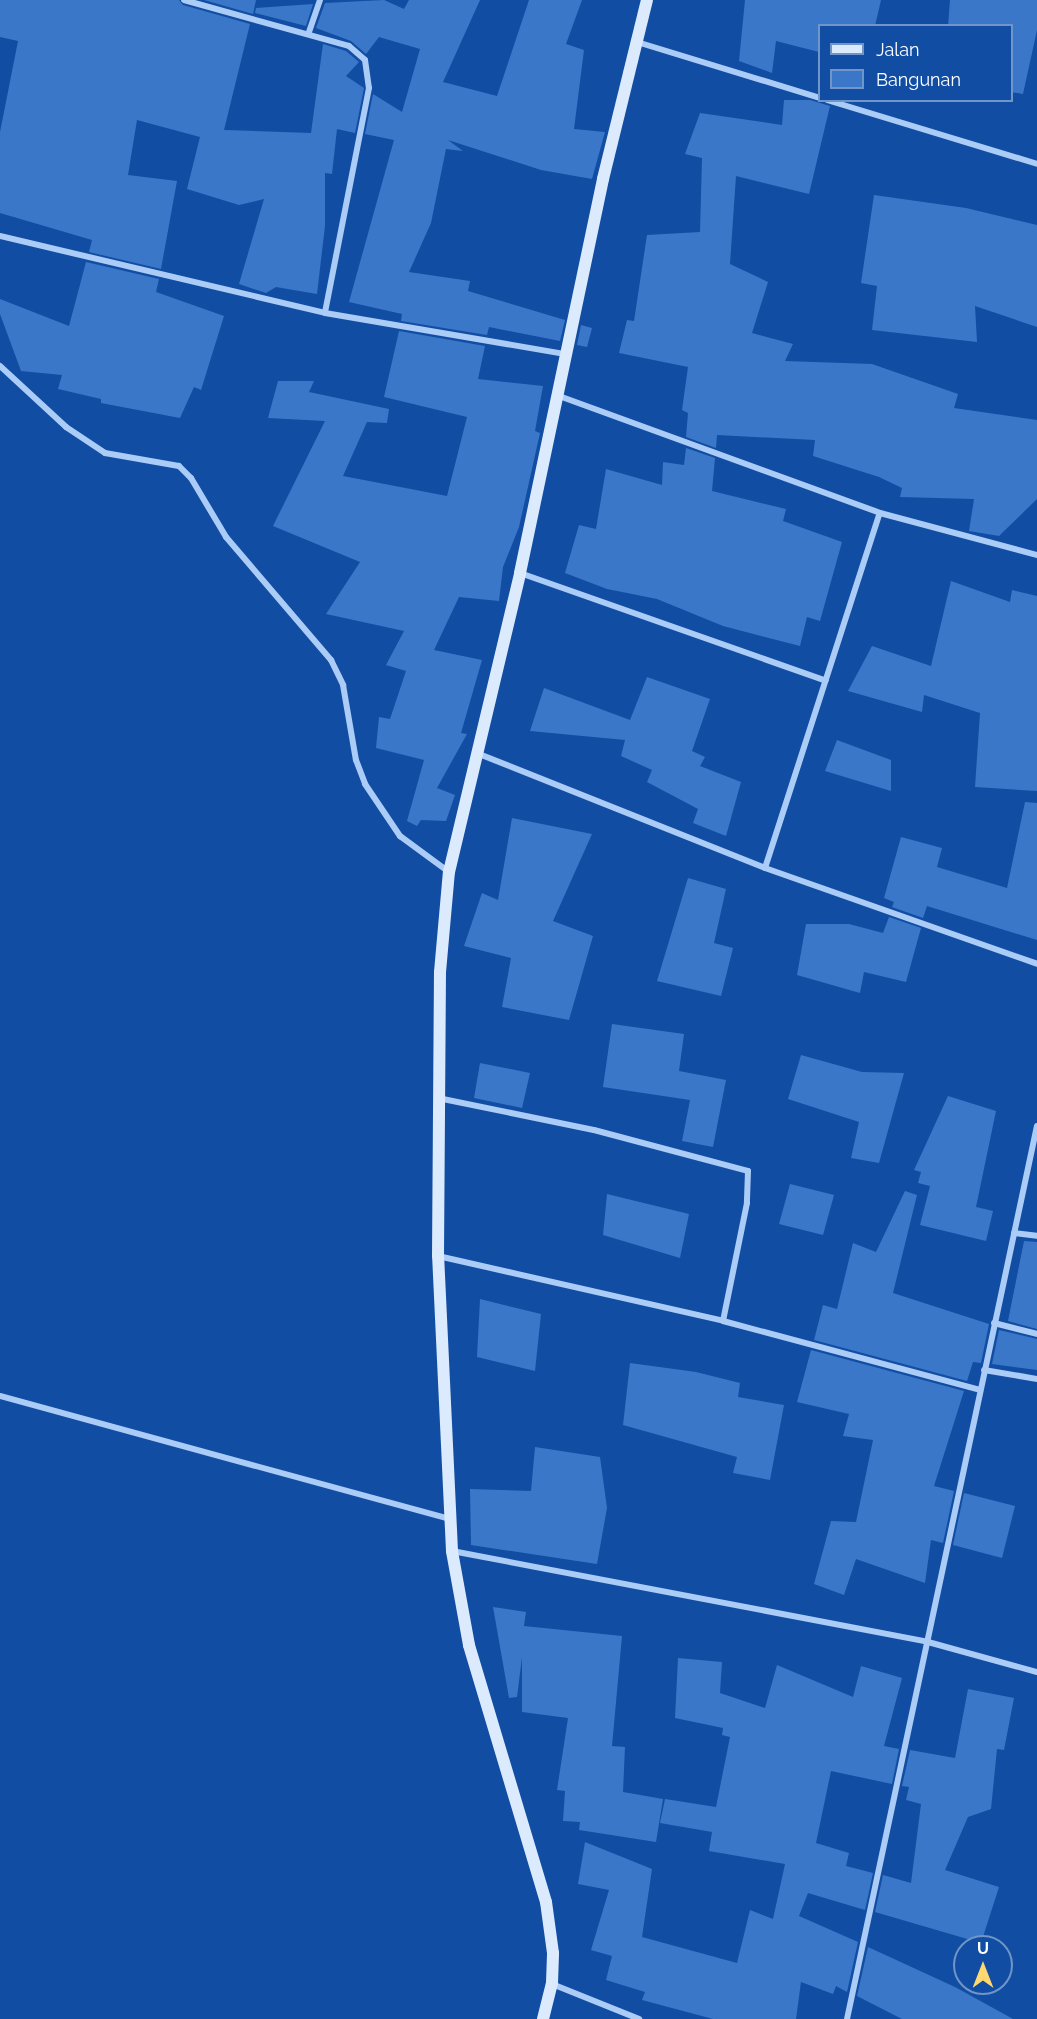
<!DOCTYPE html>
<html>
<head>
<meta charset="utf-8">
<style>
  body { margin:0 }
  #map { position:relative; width:1037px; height:2019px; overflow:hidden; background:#114ea3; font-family:Raleway,sans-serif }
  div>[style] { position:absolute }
  .building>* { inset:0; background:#3a77c9 }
  .street>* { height:6px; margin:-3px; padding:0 3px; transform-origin:3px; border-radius:3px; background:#abccf6 }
  .secondary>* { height:12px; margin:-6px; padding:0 6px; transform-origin:6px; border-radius:6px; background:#dceafe }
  span { translate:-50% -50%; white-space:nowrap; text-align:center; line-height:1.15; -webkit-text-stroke:5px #114ea3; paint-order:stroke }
  .legend { position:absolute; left:818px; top:24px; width:195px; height:78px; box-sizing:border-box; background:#114ea3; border:2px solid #7095c8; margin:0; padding:8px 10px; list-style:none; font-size:18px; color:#fff }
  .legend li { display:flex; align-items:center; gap:12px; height:30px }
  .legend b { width:30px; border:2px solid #7095c8 }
  .north { position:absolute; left:953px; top:1935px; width:60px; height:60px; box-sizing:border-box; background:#114ea3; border:2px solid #7095c8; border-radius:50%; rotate:0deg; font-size:16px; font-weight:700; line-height:24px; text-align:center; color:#fff }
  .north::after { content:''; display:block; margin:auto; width:21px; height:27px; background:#ffd870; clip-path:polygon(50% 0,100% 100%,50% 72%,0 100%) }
</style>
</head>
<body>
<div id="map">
  <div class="building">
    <div style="clip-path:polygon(0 0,179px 0,183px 5px,250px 24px,224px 130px,311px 133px,323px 44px,346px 51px,359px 62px,346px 76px,364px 88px,355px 133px,337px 129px,332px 174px,325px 173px,325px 226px,317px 294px,276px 287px,266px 293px,239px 284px,264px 199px,239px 205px,187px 189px,200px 137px,137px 120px,128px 175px,177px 181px,161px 269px,89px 252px,92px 240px,0 213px,0 132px,18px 41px,0 37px)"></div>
    <div style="clip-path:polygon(204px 0,256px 0,253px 14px)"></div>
    <div style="clip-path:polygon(384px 0,404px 9px,409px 0,480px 0,443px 82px,497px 96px,529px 0,582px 0,566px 44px,584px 50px,574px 129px,605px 132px,592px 179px,541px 170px,448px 140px,463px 151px,446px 149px,431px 223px,409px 272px,470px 281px,468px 291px,565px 320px,560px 341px,489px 327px,487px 335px,401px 321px,402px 314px,349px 302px,394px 140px,365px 134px,373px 94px,402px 112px,420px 49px,379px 37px,366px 54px,351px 41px,316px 28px,325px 3px)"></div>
    <div style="clip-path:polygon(745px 0,881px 0,875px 26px,819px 26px,819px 52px,776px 41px,772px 73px,739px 61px)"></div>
    <div style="clip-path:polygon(950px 0,1037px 0,1037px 30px,1023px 94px,1011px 92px,1011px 26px,948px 26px)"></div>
    <div style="clip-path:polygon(313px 4px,306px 26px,255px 13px,256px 8px)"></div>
    <div style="clip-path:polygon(784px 100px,810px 100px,830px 106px,809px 194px,736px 176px,730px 264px,768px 282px,752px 333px,793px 344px,785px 361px,872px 364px,958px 394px,954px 408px,1037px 420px,1037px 499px,999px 536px,969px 531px,974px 499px,900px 497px,902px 488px,879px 477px,813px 456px,815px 440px,717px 435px,716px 448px,686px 437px,688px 413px,682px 410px,688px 367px,619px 353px,627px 320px,634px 321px,647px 235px,700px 232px,702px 158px,685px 154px,700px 113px,782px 125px)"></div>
    <div style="clip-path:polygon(874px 195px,966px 208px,1037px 225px,1037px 327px,975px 306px,977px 342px,872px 330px,877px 286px,861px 283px)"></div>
    <div style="clip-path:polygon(86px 262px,159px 279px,156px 292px,224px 316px,201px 390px,194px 387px,180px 418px,101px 403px,101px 399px,58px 389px,62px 375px,21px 371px,0 314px,0 299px,69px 326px)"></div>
    <div style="clip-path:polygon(581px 325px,592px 328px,587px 347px,577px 345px)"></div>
    <div style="clip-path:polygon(399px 331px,485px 346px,478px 379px,543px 386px,535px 431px,540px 433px,519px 527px,503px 567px,499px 601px,459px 597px,434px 650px,482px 660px,461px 733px,467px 734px,437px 788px,455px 795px,446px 821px,421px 820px,417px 826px,407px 821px,424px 760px,376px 748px,379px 717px,390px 719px,406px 671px,386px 665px,404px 631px,326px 614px,360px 562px,273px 526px,325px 421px,268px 418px,278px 381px,314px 381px,309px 392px,389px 409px,387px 423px,367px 422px,343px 476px,447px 496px,467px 417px,384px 397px)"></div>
    <div style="clip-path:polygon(686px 448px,715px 458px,712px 491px,786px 509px,783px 521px,842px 542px,820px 621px,807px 617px,800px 646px,723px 626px,657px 599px,607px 589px,565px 573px,579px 525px,596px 529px,606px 469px,662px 485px,663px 462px,684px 465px)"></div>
    <div style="clip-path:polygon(951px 581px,1010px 602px,1012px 590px,1037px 596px,1037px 791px,975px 787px,980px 713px,924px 695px,922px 712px,848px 691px,872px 646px,931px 666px)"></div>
    <div style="clip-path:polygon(647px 677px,710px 699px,692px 751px,705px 757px,700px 766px,741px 782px,726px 836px,693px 823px,698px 809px,647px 782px,652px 770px,621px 756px,625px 740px,530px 731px,544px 688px,630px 720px)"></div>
    <div style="clip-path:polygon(837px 740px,891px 760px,891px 791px,825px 771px)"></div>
    <div style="clip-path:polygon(1025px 802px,1037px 803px,1037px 940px,927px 906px,923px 918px,892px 907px,894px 902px,884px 898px,901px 837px,942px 848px,937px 867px,1007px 888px)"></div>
    <div style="clip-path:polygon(512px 818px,592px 834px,553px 921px,593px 936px,569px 1020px,502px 1007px,511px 958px,464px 946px,482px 893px,498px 900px)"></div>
    <div style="clip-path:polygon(688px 878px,726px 889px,714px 943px,733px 948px,721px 996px,657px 981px)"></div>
    <div style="clip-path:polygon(889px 917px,921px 928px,906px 982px,864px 972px,860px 993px,797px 975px,806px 924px,849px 924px,883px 933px)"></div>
    <div style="clip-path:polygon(612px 1024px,684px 1034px,679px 1071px,726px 1080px,713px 1147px,682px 1141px,690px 1100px,603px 1087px)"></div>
    <div style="clip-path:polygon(801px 1055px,862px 1072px,904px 1073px,879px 1163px,851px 1158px,859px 1122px,788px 1099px)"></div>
    <div style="clip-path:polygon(480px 1063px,530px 1073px,522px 1108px,474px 1098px)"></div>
    <div style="clip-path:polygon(948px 1096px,996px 1111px,976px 1207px,993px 1211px,986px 1241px,920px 1225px,930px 1186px,918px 1183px,921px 1172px,914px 1170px)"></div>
    <div style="clip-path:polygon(790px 1184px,834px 1195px,823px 1235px,779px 1224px)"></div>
    <div style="clip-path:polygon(905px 1191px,917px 1195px,893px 1293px,989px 1324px,981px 1363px,973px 1362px,967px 1381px,814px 1340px,823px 1305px,837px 1309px,853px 1243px,876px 1252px)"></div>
    <div style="clip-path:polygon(607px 1194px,689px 1214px,680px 1258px,603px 1235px)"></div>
    <div style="clip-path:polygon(1024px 1241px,1037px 1242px,1037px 1329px,1008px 1321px)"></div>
    <div style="clip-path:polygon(480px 1299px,541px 1314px,535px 1371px,477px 1357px)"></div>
    <div style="clip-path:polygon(999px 1330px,1037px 1339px,1037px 1370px,992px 1364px)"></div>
    <div style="clip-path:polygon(811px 1350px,964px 1391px,934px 1486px,954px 1491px,943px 1543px,931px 1540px,925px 1583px,856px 1559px,844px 1595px,814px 1584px,831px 1521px,856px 1522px,873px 1440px,843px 1436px,849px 1414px,797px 1402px)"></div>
    <div style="clip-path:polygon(630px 1363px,696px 1372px,740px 1383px,738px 1397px,784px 1405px,770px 1480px,733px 1473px,737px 1457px,623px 1425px)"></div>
    <div style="clip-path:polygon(535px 1447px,600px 1457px,607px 1508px,597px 1564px,471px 1545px,470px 1489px,531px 1491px)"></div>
    <div style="clip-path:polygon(964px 1493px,1015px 1506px,1002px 1558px,953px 1545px)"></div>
    <div style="clip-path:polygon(493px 1607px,526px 1612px,524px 1626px,622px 1636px,612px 1746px,625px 1747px,623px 1792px,663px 1799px,656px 1842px,579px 1830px,580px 1822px,563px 1821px,565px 1791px,557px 1790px,568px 1718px,522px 1712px,522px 1657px,517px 1697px,509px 1698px)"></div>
    <div style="clip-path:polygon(678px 1658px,722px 1662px,720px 1693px,765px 1708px,777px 1665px,853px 1697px,861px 1666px,902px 1678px,884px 1746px,899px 1749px,892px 1784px,831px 1771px,816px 1843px,849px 1853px,846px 1866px,873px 1873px,865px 1910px,808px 1893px,799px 1916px,858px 1942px,847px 1992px,836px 1986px,833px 1994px,801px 1982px,796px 2019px,713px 2019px,642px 2000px,645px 1992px,606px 1980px,612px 1956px,591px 1950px,609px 1890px,578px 1884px,585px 1842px,652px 1869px,642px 1937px,737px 1963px,750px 1910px,773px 1919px,785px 1864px,709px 1851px,712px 1832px,660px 1823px,665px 1799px,716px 1807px,730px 1737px,722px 1735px,723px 1728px,675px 1718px)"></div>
    <div style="clip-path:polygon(968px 1689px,1014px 1698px,1004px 1750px,997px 1749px,991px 1809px,968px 1817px,945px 1870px,999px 1887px,981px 1943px,875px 1912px,883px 1875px,911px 1883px,921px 1804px,906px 1800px,909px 1787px,902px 1786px,910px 1750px,955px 1758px)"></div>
    <div style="clip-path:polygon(868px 1947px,955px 1987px,1013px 2019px,902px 2019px,857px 1996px)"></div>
  </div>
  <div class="street">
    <div style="left:184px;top:0;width:171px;rotate:15.6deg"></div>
    <div style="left:349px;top:46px;width:21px;rotate:41deg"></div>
    <div style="left:365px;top:60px;width:28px;rotate:82deg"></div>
    <div style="left:369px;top:88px;width:229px;rotate:101.1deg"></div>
    <div style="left:309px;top:32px;width:34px;rotate:-71deg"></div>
    <div style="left:637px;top:42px;width:191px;rotate:17deg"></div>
    <div style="left:827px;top:100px;width:220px;rotate:16.9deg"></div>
    <div style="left:0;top:236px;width:334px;rotate:13.3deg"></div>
    <div style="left:325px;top:313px;width:244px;rotate:9.7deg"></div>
    <div style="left:0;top:366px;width:90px;rotate:42.7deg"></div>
    <div style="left:66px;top:427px;width:47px;rotate:33.7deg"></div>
    <div style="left:105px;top:453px;width:75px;rotate:10deg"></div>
    <div style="left:179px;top:466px;width:17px;rotate:45deg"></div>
    <div style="left:191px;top:478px;width:69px;rotate:59.3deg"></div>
    <div style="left:226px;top:537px;width:162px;rotate:49.5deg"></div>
    <div style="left:331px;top:660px;width:28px;rotate:64deg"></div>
    <div style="left:343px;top:685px;width:76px;rotate:80.2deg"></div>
    <div style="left:356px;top:760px;width:26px;rotate:69deg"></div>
    <div style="left:365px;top:784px;width:63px;rotate:56.1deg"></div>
    <div style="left:400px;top:836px;width:61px;rotate:36.3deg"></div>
    <div style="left:559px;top:396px;width:342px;rotate:20deg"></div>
    <div style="left:880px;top:513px;width:163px;rotate:15deg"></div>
    <div style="left:520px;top:573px;width:324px;rotate:19.4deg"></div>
    <div style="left:479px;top:754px;width:308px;rotate:21.7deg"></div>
    <div style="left:765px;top:868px;width:288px;rotate:19.4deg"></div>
    <div style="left:765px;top:868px;width:373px;rotate:-72.1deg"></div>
    <div style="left:438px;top:1098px;width:159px;rotate:11.6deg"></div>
    <div style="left:594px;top:1130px;width:159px;rotate:14.9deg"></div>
    <div style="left:748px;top:1171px;width:32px;rotate:92deg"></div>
    <div style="left:747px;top:1203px;width:120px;rotate:101.5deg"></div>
    <div style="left:1014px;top:1233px;width:23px;rotate:7deg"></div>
    <div style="left:438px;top:1256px;width:292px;rotate:12.8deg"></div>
    <div style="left:723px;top:1321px;width:266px;rotate:15deg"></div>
    <div style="left:994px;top:1323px;width:44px;rotate:14.3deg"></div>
    <div style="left:984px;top:1370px;width:54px;rotate:9.6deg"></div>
    <div style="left:0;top:1396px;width:466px;rotate:15.3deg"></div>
    <div style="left:452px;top:1551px;width:485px;rotate:10.8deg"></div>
    <div style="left:928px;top:1642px;width:113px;rotate:15.4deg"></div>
    <div style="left:552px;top:1984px;width:94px;rotate:21.9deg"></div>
    <div style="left:847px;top:2019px;width:913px;rotate:-77.99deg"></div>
  </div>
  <div class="secondary">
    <div style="left:543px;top:2019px;width:37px;rotate:-76deg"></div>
    <div style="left:552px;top:1983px;width:30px;rotate:-88deg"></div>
    <div style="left:553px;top:1953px;width:51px;rotate:-97.8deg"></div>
    <div style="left:546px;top:1902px;width:268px;rotate:-106.7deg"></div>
    <div style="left:469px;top:1645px;width:96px;rotate:-100.3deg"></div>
    <div style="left:452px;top:1551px;width:295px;rotate:-92.7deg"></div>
    <div style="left:438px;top:1256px;width:284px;rotate:-89.6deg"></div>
    <div style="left:440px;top:972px;width:100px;rotate:-84.9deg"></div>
    <div style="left:449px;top:872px;width:307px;rotate:-76.6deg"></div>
    <div style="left:520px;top:573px;width:403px;rotate:-78.1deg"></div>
    <div style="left:603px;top:179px;width:184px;rotate:-76.2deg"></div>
  </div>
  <ul class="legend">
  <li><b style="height:8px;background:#dceafe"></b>Jalan</li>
  <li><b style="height:16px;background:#3a77c9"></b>Bangunan</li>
  </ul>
  <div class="north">U</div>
</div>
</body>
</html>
